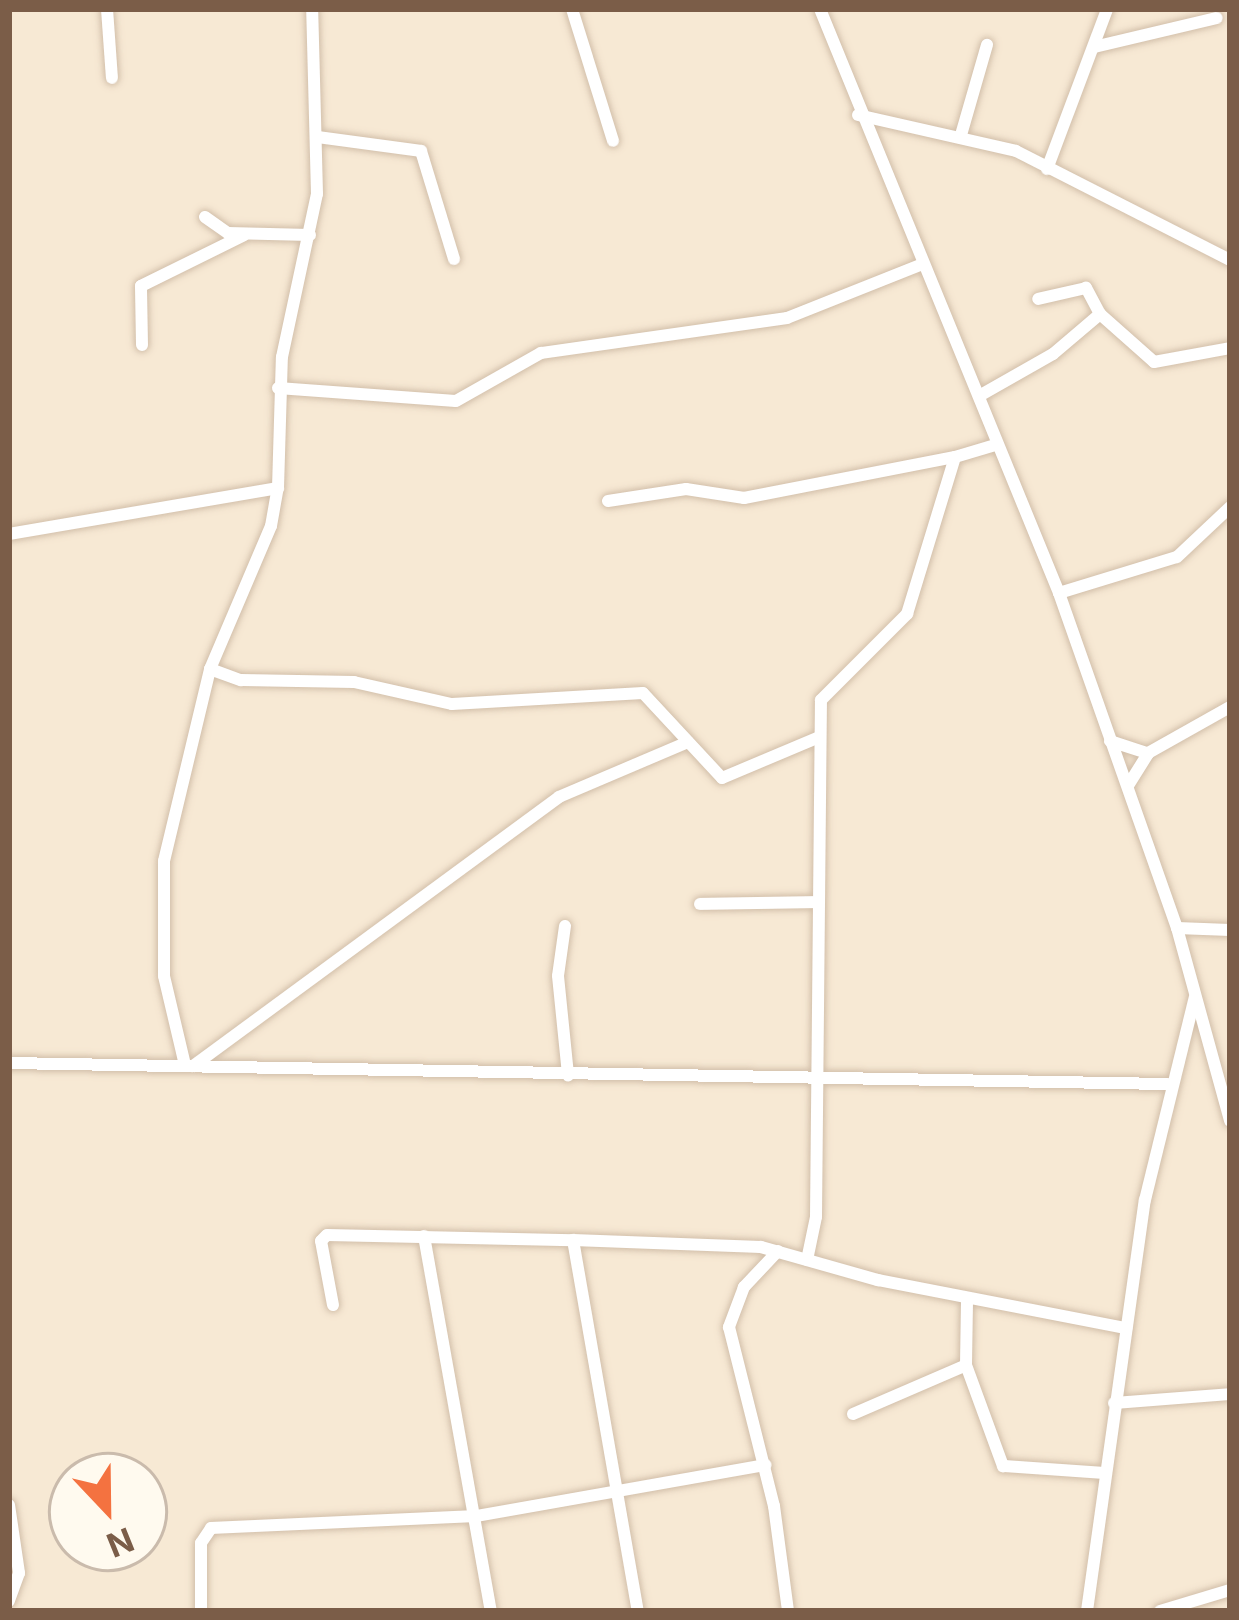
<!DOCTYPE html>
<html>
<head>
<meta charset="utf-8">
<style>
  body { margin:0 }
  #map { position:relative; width:1239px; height:1620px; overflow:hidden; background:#fef6e7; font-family:Inter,sans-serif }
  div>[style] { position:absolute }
  .residential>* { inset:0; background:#f7e9d4 }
  .roads { filter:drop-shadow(0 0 3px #d2bfaa) drop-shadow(0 0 3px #d2bfaa) }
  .street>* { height:12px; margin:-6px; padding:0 6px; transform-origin:6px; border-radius:6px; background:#fff }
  span { translate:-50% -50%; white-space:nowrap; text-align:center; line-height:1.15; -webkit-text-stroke:9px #fffaef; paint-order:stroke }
  .frame { position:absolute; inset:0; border:12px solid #7b5d48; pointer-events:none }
  .north { position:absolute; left:48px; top:1452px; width:120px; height:120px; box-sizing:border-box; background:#fffaef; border:3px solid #cabbac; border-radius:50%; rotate:158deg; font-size:33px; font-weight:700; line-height:48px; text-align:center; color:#7b5d48 }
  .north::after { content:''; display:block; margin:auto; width:42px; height:54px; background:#f47240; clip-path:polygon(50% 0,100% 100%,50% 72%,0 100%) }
</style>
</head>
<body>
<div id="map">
  <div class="residential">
    <div style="clip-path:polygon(evenodd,9px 9px,1230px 9px,1230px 1611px,9px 1611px,9px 9px,72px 1476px,144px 1476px,144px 1548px,72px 1548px,72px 1476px)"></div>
  </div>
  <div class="roads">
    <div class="street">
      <div style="left:107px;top:9px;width:69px;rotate:85.9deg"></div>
      <div style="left:572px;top:9px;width:138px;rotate:72.7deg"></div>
      <div style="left:820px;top:9px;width:631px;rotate:67.74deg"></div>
      <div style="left:1059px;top:593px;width:355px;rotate:70.6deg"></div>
      <div style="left:1177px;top:928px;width:200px;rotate:74.6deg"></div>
      <div style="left:1094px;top:47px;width:126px;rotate:-13.3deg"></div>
      <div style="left:858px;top:115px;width:162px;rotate:12.8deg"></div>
      <div style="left:1016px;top:151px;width:240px;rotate:27deg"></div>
      <div style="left:961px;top:135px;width:94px;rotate:-73.9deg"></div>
      <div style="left:318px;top:137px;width:104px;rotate:7.7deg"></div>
      <div style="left:421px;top:151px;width:113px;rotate:73deg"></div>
      <div style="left:1047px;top:169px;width:171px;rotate:-69.4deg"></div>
      <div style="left:205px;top:217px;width:28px;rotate:35deg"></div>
      <div style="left:228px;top:233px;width:82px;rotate:1.4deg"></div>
      <div style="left:1100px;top:314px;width:72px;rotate:41.6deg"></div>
      <div style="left:1154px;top:362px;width:77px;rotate:-10.4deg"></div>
      <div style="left:142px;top:345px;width:59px;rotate:-91deg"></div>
      <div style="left:141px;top:286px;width:115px;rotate:-26.3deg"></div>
      <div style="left:278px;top:388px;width:178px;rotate:4.2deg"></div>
      <div style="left:456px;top:401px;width:98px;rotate:-29.5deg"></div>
      <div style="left:541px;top:353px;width:248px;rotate:-8.1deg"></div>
      <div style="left:787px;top:318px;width:146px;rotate:-21.7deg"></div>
      <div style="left:979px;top:396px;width:85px;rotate:-29.6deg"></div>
      <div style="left:1053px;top:354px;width:62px;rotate:-40.4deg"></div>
      <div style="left:1100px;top:314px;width:30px;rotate:-118deg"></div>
      <div style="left:1086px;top:288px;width:49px;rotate:167.1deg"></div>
      <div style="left:608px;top:501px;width:79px;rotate:-8.7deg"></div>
      <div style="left:686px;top:489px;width:59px;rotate:8.8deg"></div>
      <div style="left:744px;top:498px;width:215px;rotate:-11deg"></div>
      <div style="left:9px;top:534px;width:273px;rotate:-9.7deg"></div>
      <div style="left:1059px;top:593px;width:123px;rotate:-17deg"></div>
      <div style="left:1177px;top:557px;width:73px;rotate:-43.3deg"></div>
      <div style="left:210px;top:669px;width:33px;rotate:20deg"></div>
      <div style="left:241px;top:680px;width:113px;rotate:1deg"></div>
      <div style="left:354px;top:682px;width:100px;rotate:12.7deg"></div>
      <div style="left:452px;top:704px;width:191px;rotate:-3.3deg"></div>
      <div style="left:643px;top:693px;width:116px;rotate:47.1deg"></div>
      <div style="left:722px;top:778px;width:103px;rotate:-22.8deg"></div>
      <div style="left:1110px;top:741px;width:40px;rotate:18deg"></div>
      <div style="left:1129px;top:784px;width:36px;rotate:-58deg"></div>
      <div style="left:1148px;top:753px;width:94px;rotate:-29.3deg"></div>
      <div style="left:700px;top:904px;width:115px;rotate:-1deg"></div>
      <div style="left:565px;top:926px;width:50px;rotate:98deg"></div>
      <div style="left:558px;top:976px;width:100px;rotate:84.2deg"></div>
      <div style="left:1177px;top:928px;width:53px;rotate:2.2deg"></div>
      <div style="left:9px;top:1063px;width:1159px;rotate:1.04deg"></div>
      <div style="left:185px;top:1065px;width:91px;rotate:-103.3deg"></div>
      <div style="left:164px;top:976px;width:115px;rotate:-90deg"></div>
      <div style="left:164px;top:861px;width:197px;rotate:-76.5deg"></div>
      <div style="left:210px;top:669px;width:155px;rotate:-66.9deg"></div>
      <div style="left:271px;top:526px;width:39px;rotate:-80deg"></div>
      <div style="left:278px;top:488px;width:131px;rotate:-88.3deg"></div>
      <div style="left:282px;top:357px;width:167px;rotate:-77.9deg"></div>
      <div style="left:317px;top:194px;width:185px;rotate:-91.5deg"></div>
      <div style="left:193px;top:1066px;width:454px;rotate:-36.3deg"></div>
      <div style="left:559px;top:797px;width:140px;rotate:-23.1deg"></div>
      <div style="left:424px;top:1236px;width:381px;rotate:79.9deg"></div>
      <div style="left:573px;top:1240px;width:377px;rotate:80.1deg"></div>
      <div style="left:778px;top:1251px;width:50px;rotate:133.4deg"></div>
      <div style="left:744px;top:1287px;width:43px;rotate:110.6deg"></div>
      <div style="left:729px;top:1327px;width:185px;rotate:75.9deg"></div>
      <div style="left:774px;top:1506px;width:106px;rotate:82.4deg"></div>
      <div style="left:807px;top:1260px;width:44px;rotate:-78.2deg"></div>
      <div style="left:816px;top:1217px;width:517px;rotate:-89.45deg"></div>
      <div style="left:821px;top:700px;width:122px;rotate:-45deg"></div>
      <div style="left:907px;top:614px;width:164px;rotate:-73deg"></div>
      <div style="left:955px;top:457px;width:42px;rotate:-16.7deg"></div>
      <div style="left:333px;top:1305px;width:65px;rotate:-100.6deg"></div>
      <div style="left:321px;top:1241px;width:8px;rotate:-45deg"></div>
      <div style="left:327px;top:1235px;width:246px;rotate:1.2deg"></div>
      <div style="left:573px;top:1240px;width:188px;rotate:2.1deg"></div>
      <div style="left:761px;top:1247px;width:122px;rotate:15.8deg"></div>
      <div style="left:878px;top:1280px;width:253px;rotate:11deg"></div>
      <div style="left:966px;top:1365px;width:108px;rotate:69.9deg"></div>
      <div style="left:1003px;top:1466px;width:103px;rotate:3.9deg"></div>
      <div style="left:1114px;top:1403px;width:116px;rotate:-4.4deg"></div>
      <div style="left:853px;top:1414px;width:123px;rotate:-23.4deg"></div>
      <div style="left:966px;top:1365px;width:67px;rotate:-89.1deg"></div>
      <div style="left:9px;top:1505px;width:69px;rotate:81.6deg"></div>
      <div style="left:19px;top:1573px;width:30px;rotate:110deg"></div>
      <div style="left:201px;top:1611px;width:68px;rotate:-90deg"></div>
      <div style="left:201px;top:1543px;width:18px;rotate:-56deg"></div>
      <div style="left:211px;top:1528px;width:265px;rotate:-2.6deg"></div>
      <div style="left:476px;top:1516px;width:294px;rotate:-10deg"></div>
      <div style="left:1087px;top:1611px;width:415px;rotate:-82deg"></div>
      <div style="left:1145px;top:1200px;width:209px;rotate:-76.2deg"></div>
      <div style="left:1160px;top:1611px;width:73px;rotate:-16.7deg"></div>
    </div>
  </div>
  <div class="frame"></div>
  <div class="north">N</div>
</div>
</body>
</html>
